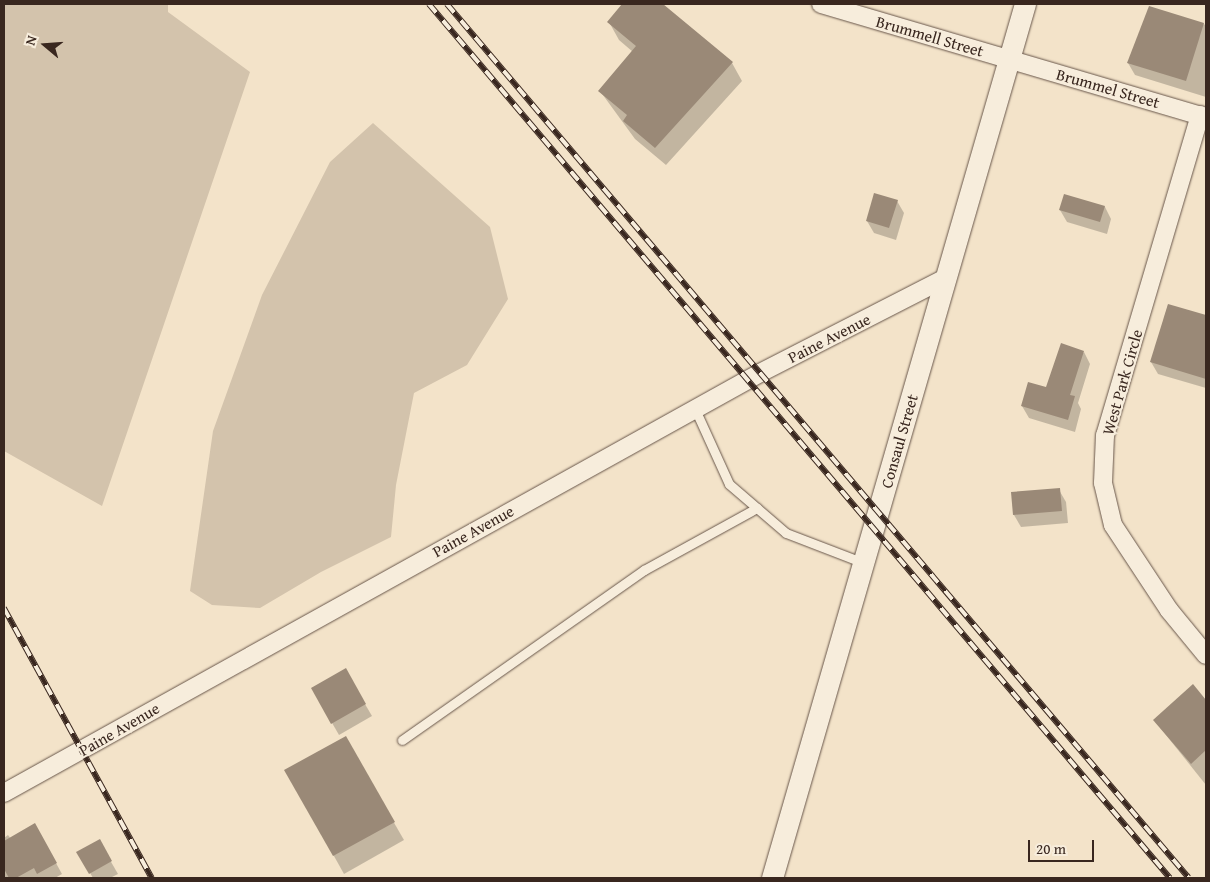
<!DOCTYPE html>
<html>
<head>
<meta charset="utf-8">
<style>
  body { margin:0 }
  #map { position:relative; width:1210px; height:882px; overflow:hidden; background:#f3e3c9; font-family:"Gentium Book Plus",serif }
  div>[style] { position:absolute }
  .green>* { inset:0; background:#d3c3ac }
  .shadow>* { inset:0; background:#0003 }
  .building>* { inset:0; background:#9a8977 }
  .roads { filter:drop-shadow(0 0 1px #68564a) drop-shadow(0 0 1px #68564a) }
  .service>* { height:9px; margin:-4.5px; padding:0 4.5px; transform-origin:4.5px; border-radius:4.5px; background:#f7eddc }
  .minor>* { height:18px; margin:-9px; padding:0 9px; transform-origin:9px; border-radius:9px; background:#f7eddc }
  .tertiary>* { height:21px; margin:-10.5px; padding:0 10.5px; transform-origin:10.5px; border-radius:10.5px; background:#f7eddc }
  .rail>* { height:5.5px; margin-top:-2.75px; transform-origin:0; background:repeating-linear-gradient(90deg,#f7eddc 0 11px,#39271f 0 22px); box-sizing:border-box; border-block:1px solid #39271f }
  span { translate:-50% -50%; white-space:nowrap; text-align:center; line-height:1.15; -webkit-text-stroke:4px #f7eddc; paint-order:stroke }
  .street-label { font-size:16px; color:#39271f }
  .frame { position:absolute; inset:0; border:5px solid #39271f; pointer-events:none }
  .north { position:absolute; left:20px; top:20px; width:50px; height:50px; -webkit-text-stroke:4px #f7eddc; paint-order:stroke; rotate:288deg; font-size:14px; font-weight:700; line-height:20px; text-align:center; color:#39271f }
  .north::after { content:''; display:block; margin:auto; width:18px; height:22px; background:#39271f; clip-path:polygon(50% 0,100% 100%,50% 72%,0 100%) }
  .scale { position:absolute; left:1028px; top:840px; width:66px; height:22px; box-sizing:border-box; border:2px solid #39271f; border-top:0; padding-left:6px; font-size:15px; line-height:18px; white-space:nowrap; color:#39271f; -webkit-text-stroke:4px #f7eddc; paint-order:stroke }
</style>
</head>
<body>
<div id="map">
  <div class="green">
    <div style="clip-path:polygon(4px 4px,168px 4px,168px 12px,250px 72px,102px 506px,4px 451px)"></div>
    <div style="clip-path:polygon(373px 123px,490px 227px,508px 299px,467px 365px,414px 393px,396px 485px,391px 537px,321px 572px,260px 608px,212px 605px,190px 591px,213px 431px,262px 295px,330px 162px)"></div>
  </div>
  <div class="shadow">
    <div style="clip-path:polygon(624px 4px,661px 4px,732px 63px,742px 81px,666px 165px,635px 139px,600px 91px,633px 52px,619px 40px,609px 22px)"></div>
    <div style="clip-path:polygon(1150px 7px,1206px 25px,1206px 97px,1135px 75px,1128px 63px)"></div>
    <div style="clip-path:polygon(897px 201px,904px 213px,896px 240px,874px 233px,867px 221px)"></div>
    <div style="clip-path:polygon(1105px 207px,1111px 219px,1107px 234px,1067px 222px,1060px 210px)"></div>
    <div style="clip-path:polygon(1168px 305px,1206px 317px,1206px 388px,1158px 374px,1151px 362px)"></div>
    <div style="clip-path:polygon(1084px 352px,1090px 364px,1078px 403px,1081px 409px,1075px 432px,1029px 418px,1022px 406px,1047px 389px)"></div>
    <div style="clip-path:polygon(1059px 490px,1066px 502px,1068px 523px,1021px 527px,1014px 515px,1012px 494px)"></div>
    <div style="clip-path:polygon(345px 670px,372px 716px,339px 735px,312px 688px)"></div>
    <div style="clip-path:polygon(1193px 686px,1206px 702px,1206px 785px,1154px 720px)"></div>
    <div style="clip-path:polygon(345px 738px,404px 840px,344px 874px,286px 770px)"></div>
    <div style="clip-path:polygon(35px 825px,62px 874px,55px 878px,4px 878px,4px 838px,8px 835px,11px 839px)"></div>
    <div style="clip-path:polygon(99px 841px,118px 874px,110px 878px,93px 878px,78px 852px)"></div>
  </div>
  <div class="building">
    <div style="clip-path:polygon(622px 4px,663px 4px,733px 62px,655px 148px,623px 121px,627px 115px,598px 91px,636px 46px,607px 22px)"></div>
    <div style="clip-path:polygon(1149px 6px,1204px 23px,1186px 81px,1127px 63px)"></div>
    <div style="clip-path:polygon(874px 193px,898px 200px,889px 228px,866px 221px)"></div>
    <div style="clip-path:polygon(1064px 194px,1105px 206px,1100px 222px,1059px 210px)"></div>
    <div style="clip-path:polygon(1168px 304px,1206px 315px,1206px 379px,1150px 362px)"></div>
    <div style="clip-path:polygon(1061px 343px,1084px 351px,1070px 395px,1075px 396px,1068px 420px,1021px 406px,1028px 382px,1046px 387px)"></div>
    <div style="clip-path:polygon(1060px 488px,1062px 511px,1013px 515px,1011px 492px)"></div>
    <div style="clip-path:polygon(346px 668px,366px 704px,331px 724px,311px 688px)"></div>
    <div style="clip-path:polygon(1193px 684px,1206px 700px,1206px 750px,1191px 764px,1153px 720px)"></div>
    <div style="clip-path:polygon(346px 736px,395px 822px,333px 856px,284px 770px)"></div>
    <div style="clip-path:polygon(35px 823px,57px 863px,37px 874px,34px 868px,16px 878px,9px 878px,4px 869px,4px 841px)"></div>
    <div style="clip-path:polygon(100px 839px,112px 861px,89px 874px,76px 852px)"></div>
  </div>
  <div class="roads">
    <div class="service">
      <div style="left:695px;top:409px;width:82px;rotate:65.6deg"></div>
      <div style="left:729px;top:484px;width:75px;rotate:40.7deg"></div>
      <div style="left:786px;top:533px;width:84px;rotate:21deg"></div>
      <div style="left:402px;top:740px;width:296px;rotate:-35.1deg"></div>
      <div style="left:644px;top:570px;width:129px;rotate:-28.8deg"></div>
    </div>
    <div class="minor">
      <div style="left:821px;top:4px;width:401px;rotate:16.4deg"></div>
      <div style="left:1200px;top:115px;width:334px;rotate:106.5deg"></div>
      <div style="left:1105px;top:435px;width:48px;rotate:92.4deg"></div>
      <div style="left:1103px;top:483px;width:43px;rotate:76.6deg"></div>
      <div style="left:1113px;top:525px;width:102px;rotate:56.6deg"></div>
      <div style="left:1169px;top:610px;width:58px;rotate:50.6deg"></div>
      <div style="left:4px;top:793px;width:865px;rotate:-29.05deg"></div>
      <div style="left:760px;top:373px;width:209px;rotate:-27.1deg"></div>
    </div>
    <div class="tertiary">
      <div style="left:772px;top:878px;width:910px;rotate:-73.86deg"></div>
    </div>
  </div>
  <div class="rail">
    <div style="left:429px;top:4px;width:1146px;rotate:49.71deg"></div>
    <div style="left:447px;top:4px;width:1146px;rotate:49.67deg"></div>
    <div style="left:4px;top:608px;width:308px;rotate:61.3deg"></div>
  </div>
  <div class="street-label">
    <span style="left:930px;top:36px;rotate:16deg">Brummell Street</span>
    <span style="left:1108px;top:88px;rotate:16deg">Brummel Street</span>
    <span style="left:829px;top:338px;rotate:-27deg">Paine Avenue</span>
    <span style="left:1122px;top:382px;rotate:-74deg">West Park Circle</span>
    <span style="left:899px;top:441px;rotate:-74deg">Consaul Street</span>
    <span style="left:473px;top:531px;rotate:-29deg">Paine Avenue</span>
    <span style="left:119px;top:729px;rotate:-30deg">Paine Avenue</span>
  </div>
  <div class="frame"></div>
  <div class="north">N</div>
  <div class="scale">20 m</div>
</div>
</body>
</html>
